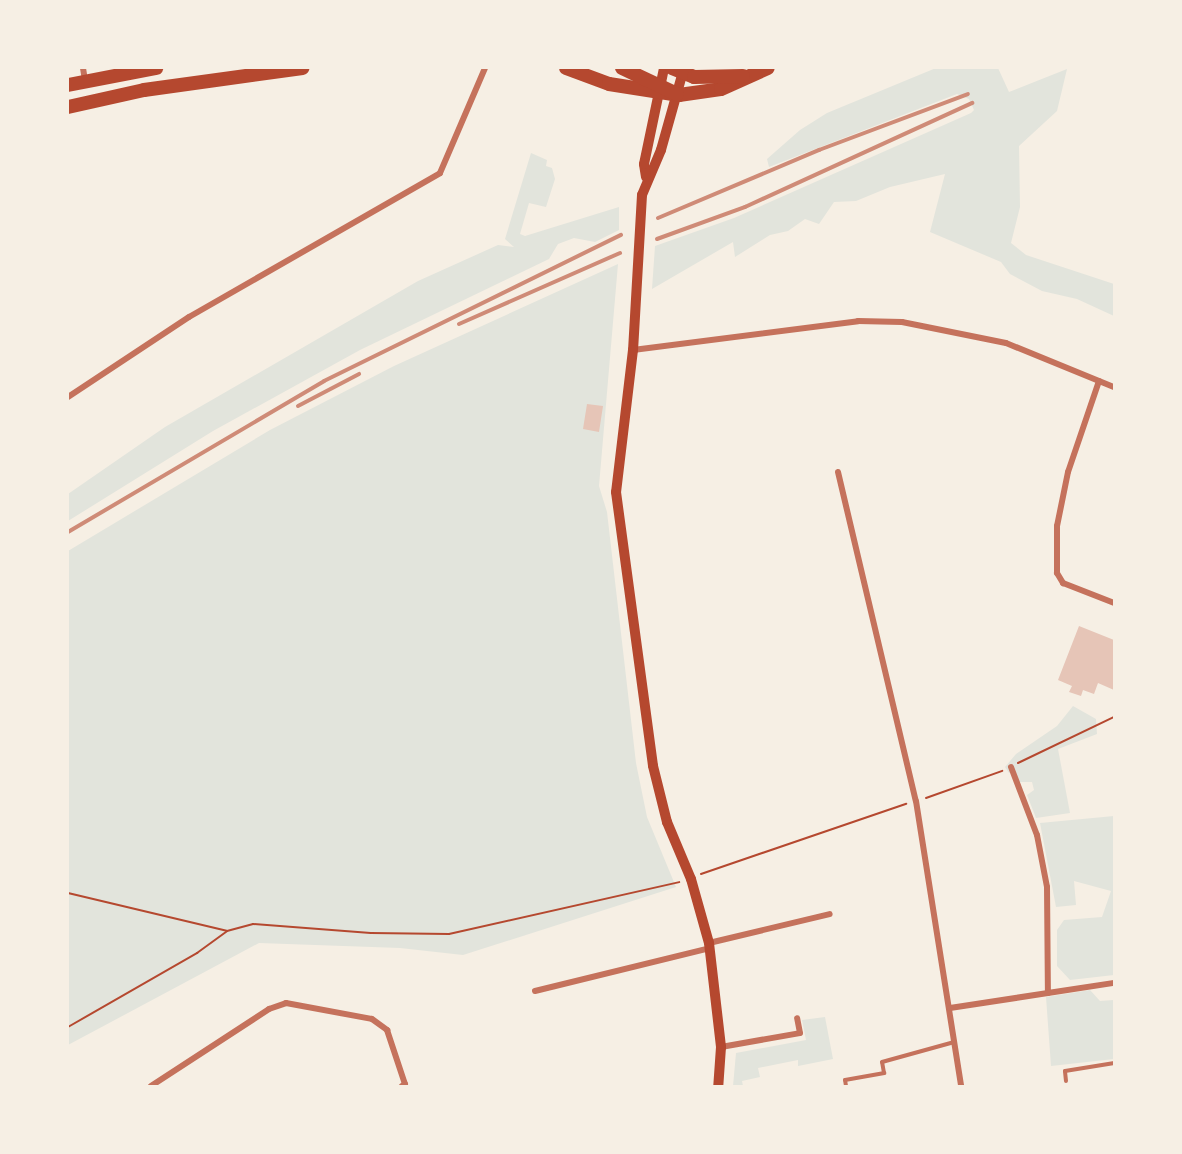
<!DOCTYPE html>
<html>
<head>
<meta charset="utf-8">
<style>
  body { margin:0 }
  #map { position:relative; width:1182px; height:1154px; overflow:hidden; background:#f6efe4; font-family:Montserrat,sans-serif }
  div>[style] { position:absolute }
  .green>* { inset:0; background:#e2e4dc }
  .building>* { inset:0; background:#e6c5b7 }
  .path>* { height:2px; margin:-1px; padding:0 1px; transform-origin:1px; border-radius:1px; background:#b5482f }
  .service>* { height:4px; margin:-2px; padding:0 2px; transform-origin:2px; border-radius:2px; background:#c5725c }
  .minor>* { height:6px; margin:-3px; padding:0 3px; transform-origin:3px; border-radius:3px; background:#c5725c }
  .secondary>* { height:10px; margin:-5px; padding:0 5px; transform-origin:5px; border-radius:5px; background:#b5482f }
  .trunk>* { height:14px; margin:-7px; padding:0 7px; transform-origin:7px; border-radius:7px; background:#b5482f }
  .rail>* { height:4px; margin:-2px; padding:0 2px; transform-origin:2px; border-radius:2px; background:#cf8b77 }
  span { translate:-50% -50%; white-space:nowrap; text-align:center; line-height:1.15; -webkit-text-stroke:4.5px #f6efe4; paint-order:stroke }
  .frame { position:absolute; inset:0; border:69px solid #f6efe4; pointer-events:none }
</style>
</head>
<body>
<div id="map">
  <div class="green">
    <div style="clip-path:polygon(936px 68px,998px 68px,1009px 92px,1067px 69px,1057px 111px,1019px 146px,1020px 207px,1011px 243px,1026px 255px,1114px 284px,1114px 316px,1077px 299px,1042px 291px,1010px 274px,1001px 262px,930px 232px,945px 174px,890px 187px,856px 201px,834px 202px,819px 224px,805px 219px,788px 231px,770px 235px,735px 257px,733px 242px,652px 289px,655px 246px,734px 218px,971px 113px,974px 110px,969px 99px,957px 94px,769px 167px,767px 159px,800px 130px,827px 113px)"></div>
    <div style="clip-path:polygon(531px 153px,547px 160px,546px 166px,552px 168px,555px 179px,546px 207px,529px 203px,520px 234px,525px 236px,619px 207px,619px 230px,595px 242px,574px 238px,558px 244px,549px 259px,360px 350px,213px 431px,68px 521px,68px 494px,165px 427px,418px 281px,498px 245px,514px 247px,505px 239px)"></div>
    <div style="clip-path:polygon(618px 264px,599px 486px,607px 512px,636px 763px,647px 817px,676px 887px,463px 955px,400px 948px,259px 943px,68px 1045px,68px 551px,270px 430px,394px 366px)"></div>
    <div style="clip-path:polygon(1073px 706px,1096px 719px,1097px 734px,1058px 749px,1070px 813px,1036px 818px,1027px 795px,1034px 790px,1032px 782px,1019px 782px,1015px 770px,1009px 773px,1005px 767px,1016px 754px,1057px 726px)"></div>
    <div style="clip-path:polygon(1114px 816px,1114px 975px,1070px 980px,1057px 966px,1057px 930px,1064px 920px,1102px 917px,1111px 891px,1074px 881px,1076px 905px,1056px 907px,1040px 823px)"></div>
    <div style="clip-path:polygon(1090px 990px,1100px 1001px,1114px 1000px,1114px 1059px,1051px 1066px,1046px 997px)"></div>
    <div style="clip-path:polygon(825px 1017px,833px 1059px,798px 1066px,798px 1060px,758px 1068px,760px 1077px,742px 1081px,743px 1086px,733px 1086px,736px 1053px,806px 1040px,802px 1020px)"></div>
  </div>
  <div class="building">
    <div style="clip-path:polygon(587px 404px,603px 406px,599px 432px,583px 429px)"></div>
    <div style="clip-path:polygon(1079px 626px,1114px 640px,1114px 690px,1098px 683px,1094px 694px,1083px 690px,1081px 696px,1069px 692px,1072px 686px,1058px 680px)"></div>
  </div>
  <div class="path">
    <div style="left:1018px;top:763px;width:106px;rotate:-25.6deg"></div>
    <div style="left:926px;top:798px;width:81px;rotate:-19.6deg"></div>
    <div style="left:701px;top:874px;width:217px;rotate:-18.9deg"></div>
    <div style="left:68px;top:893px;width:163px;rotate:13.4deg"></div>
    <div style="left:227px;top:931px;width:27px;rotate:-15deg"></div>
    <div style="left:253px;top:924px;width:118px;rotate:4.4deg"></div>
    <div style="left:371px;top:933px;width:78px;rotate:0.7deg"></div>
    <div style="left:449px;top:934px;width:236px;rotate:-12.7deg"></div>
    <div style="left:68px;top:1027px;width:149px;rotate:-29.8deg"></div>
    <div style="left:197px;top:953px;width:37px;rotate:-36deg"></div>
  </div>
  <div class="service">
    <div style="left:1066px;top:1081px;width:10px;rotate:-96deg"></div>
    <div style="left:1065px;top:1071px;width:50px;rotate:-9.3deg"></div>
    <div style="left:846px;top:1086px;width:6px;rotate:-99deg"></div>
    <div style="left:845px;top:1080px;width:40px;rotate:-10deg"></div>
    <div style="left:884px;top:1073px;width:11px;rotate:-100deg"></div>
    <div style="left:882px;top:1062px;width:75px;rotate:-15.5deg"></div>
  </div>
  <div class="minor">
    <div style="left:83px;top:68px;width:13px;rotate:81deg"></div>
    <div style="left:633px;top:350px;width:227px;rotate:-7.3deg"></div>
    <div style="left:858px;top:321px;width:44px;rotate:1.3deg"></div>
    <div style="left:902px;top:322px;width:106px;rotate:11.4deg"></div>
    <div style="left:1006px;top:343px;width:117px;rotate:22.2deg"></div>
    <div style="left:1099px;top:381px;width:96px;rotate:108.8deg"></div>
    <div style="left:1068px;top:472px;width:55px;rotate:101.5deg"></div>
    <div style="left:1057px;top:526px;width:47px;rotate:90deg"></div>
    <div style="left:1057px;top:573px;width:12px;rotate:59deg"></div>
    <div style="left:1063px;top:583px;width:55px;rotate:21.4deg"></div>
    <div style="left:68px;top:397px;width:145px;rotate:-33.5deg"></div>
    <div style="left:189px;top:317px;width:289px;rotate:-29.8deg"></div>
    <div style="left:440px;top:173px;width:114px;rotate:-66.8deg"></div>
    <div style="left:838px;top:472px;width:338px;rotate:76.7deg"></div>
    <div style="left:916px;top:801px;width:289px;rotate:81deg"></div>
    <div style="left:1011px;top:767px;width:73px;rotate:69.1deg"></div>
    <div style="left:1037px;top:835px;width:53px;rotate:79.1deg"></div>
    <div style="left:1047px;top:887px;width:106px;rotate:89.5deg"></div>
    <div style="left:709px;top:943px;width:124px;rotate:-13.5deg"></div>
    <div style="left:535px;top:991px;width:180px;rotate:-13.8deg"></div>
    <div style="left:950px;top:1008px;width:166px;rotate:-8.7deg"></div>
    <div style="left:721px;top:1047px;width:80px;rotate:-10deg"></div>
    <div style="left:800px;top:1033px;width:15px;rotate:-101deg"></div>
    <div style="left:151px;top:1086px;width:141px;rotate:-33.1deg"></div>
    <div style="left:269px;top:1009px;width:18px;rotate:-19deg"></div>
    <div style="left:286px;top:1003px;width:87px;rotate:10.5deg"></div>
    <div style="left:372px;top:1019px;width:19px;rotate:36deg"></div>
    <div style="left:387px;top:1030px;width:57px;rotate:71.6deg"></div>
    <div style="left:405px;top:1084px;width:4px;rotate:146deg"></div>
  </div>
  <div class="secondary">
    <div style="left:684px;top:68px;width:85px;rotate:105.7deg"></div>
    <div style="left:661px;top:150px;width:49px;rotate:112.9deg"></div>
    <div style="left:642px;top:195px;width:155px;rotate:93.3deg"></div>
    <div style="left:633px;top:350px;width:143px;rotate:96.8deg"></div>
    <div style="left:616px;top:492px;width:276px;rotate:82.3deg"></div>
    <div style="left:653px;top:766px;width:58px;rotate:76deg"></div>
    <div style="left:667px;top:822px;width:62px;rotate:67.2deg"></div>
    <div style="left:691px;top:879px;width:66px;rotate:74.3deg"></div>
    <div style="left:709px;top:943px;width:105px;rotate:83.4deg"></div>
    <div style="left:721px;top:1047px;width:39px;rotate:94deg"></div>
    <div style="left:646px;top:177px;width:13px;rotate:-99deg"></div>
    <div style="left:644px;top:164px;width:98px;rotate:-78.2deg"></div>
  </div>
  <div class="trunk">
    <div style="left:566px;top:68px;width:46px;rotate:20.4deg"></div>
    <div style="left:609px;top:84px;width:71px;rotate:8.9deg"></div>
    <div style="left:679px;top:95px;width:42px;rotate:-8.1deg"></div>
    <div style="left:721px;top:89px;width:51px;rotate:-24.1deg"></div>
    <div style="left:622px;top:68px;width:61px;rotate:25.3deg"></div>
    <div style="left:672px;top:68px;width:24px;rotate:22deg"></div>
    <div style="left:694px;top:77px;width:49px;rotate:-1.2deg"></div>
    <div style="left:68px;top:85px;width:90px;rotate:-10.9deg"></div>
    <div style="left:68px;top:107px;width:78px;rotate:-12.6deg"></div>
    <div style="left:144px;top:90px;width:160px;rotate:-7.9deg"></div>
  </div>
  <div class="rail">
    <div style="left:658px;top:218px;width:175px;rotate:-22.9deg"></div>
    <div style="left:819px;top:150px;width:159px;rotate:-20.6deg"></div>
    <div style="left:657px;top:239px;width:94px;rotate:-20deg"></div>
    <div style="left:745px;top:207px;width:250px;rotate:-24.6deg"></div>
    <div style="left:459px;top:324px;width:176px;rotate:-23.8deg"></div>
    <div style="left:298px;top:406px;width:69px;rotate:-27.7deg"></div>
    <div style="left:68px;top:532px;width:297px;rotate:-30.5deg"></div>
    <div style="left:324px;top:381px;width:331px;rotate:-26.2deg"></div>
  </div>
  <div class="frame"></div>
</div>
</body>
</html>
